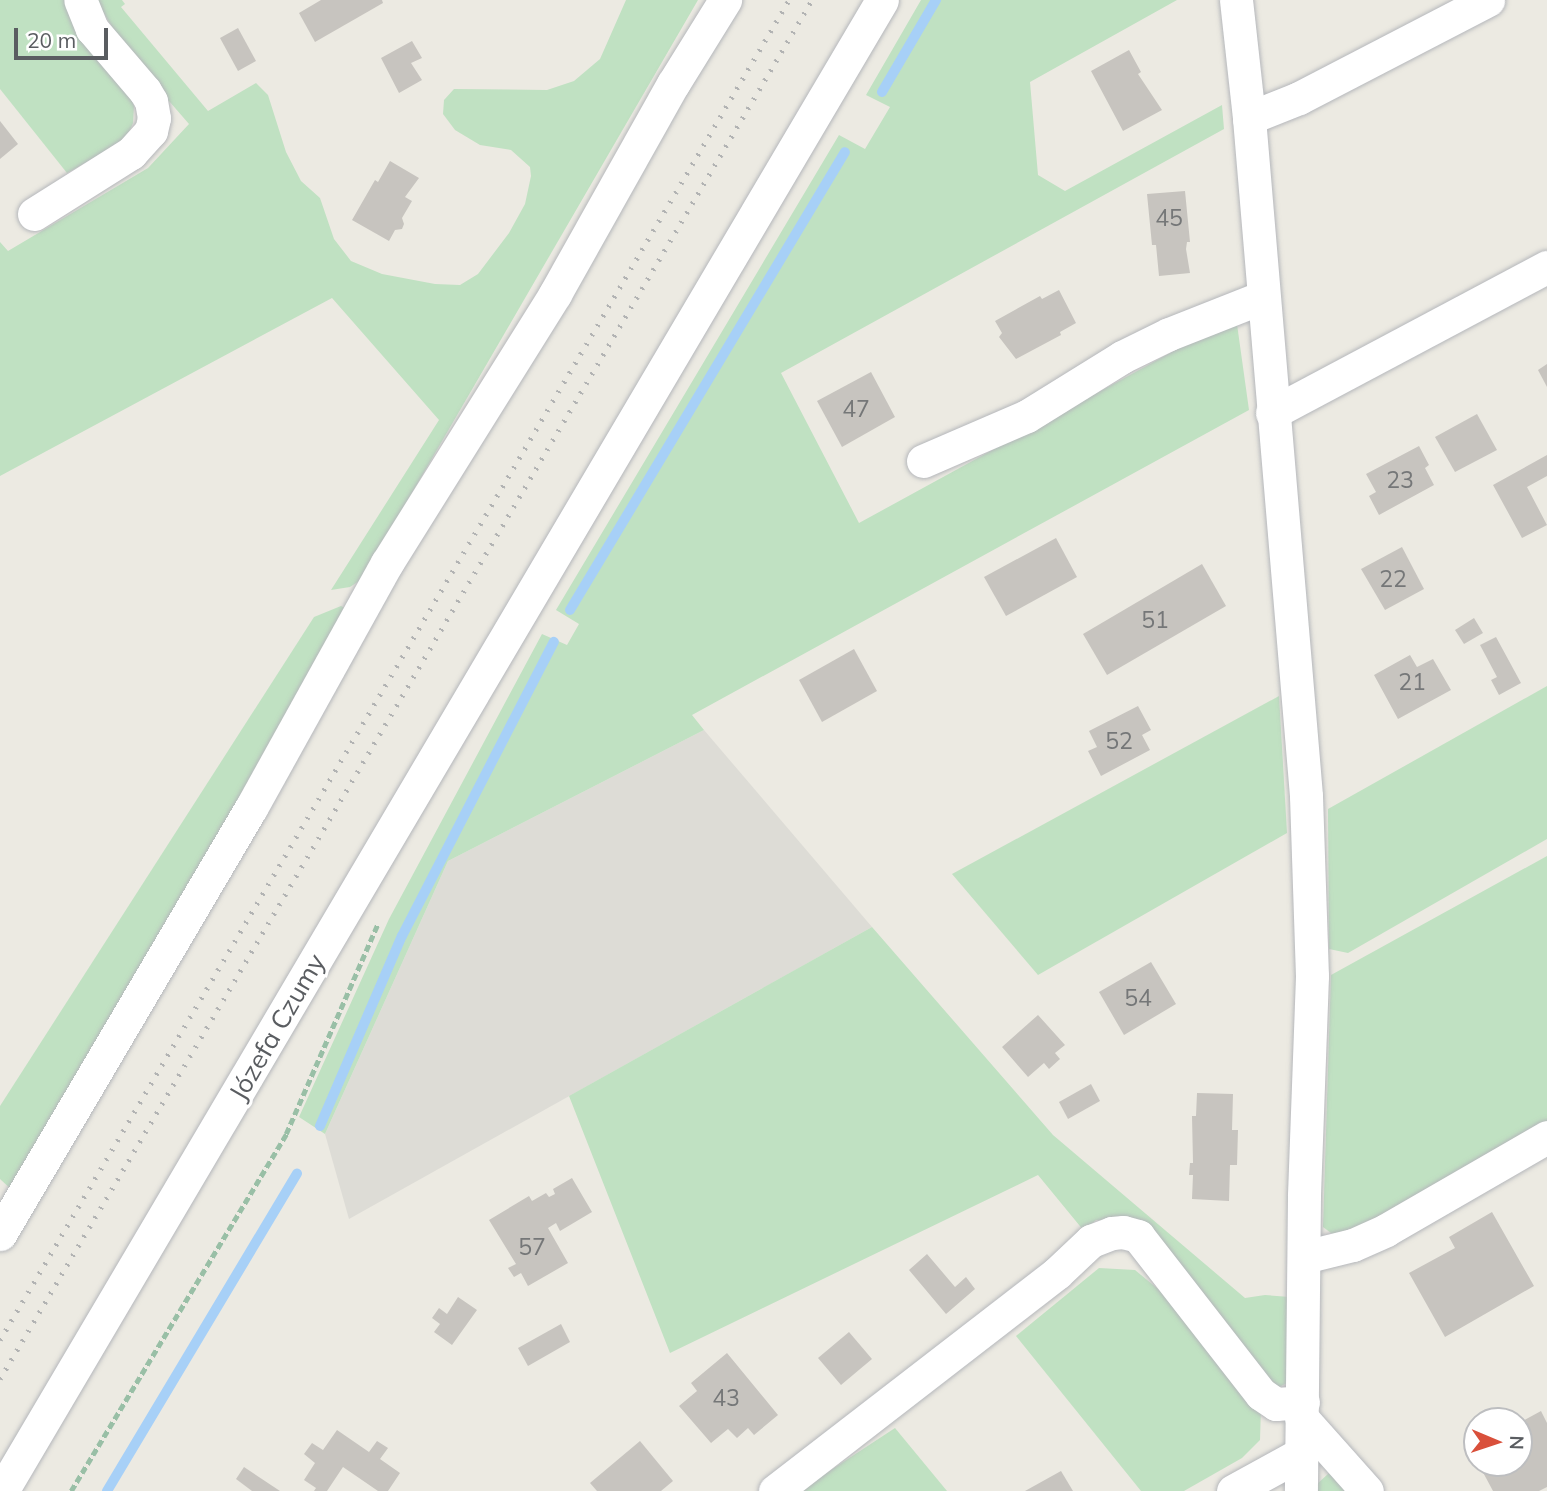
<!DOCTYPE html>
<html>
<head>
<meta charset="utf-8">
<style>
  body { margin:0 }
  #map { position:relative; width:1547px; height:1491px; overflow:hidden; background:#eceae2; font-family:Mulish,sans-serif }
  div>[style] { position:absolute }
  .industrial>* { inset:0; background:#dddcd6 }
  .green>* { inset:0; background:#c0e1c2 }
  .stream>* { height:10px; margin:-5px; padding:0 5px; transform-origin:5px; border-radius:5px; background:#a7d0f7 }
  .building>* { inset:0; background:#c7c4bf }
  .path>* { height:4.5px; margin-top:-2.25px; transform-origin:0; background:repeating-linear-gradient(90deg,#99bfa6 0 7px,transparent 0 10.5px) }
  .roads { filter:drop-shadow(0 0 2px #b5b7bb) drop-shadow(0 0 2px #b5b7bb) }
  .minor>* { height:33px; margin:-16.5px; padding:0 16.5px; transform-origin:16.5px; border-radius:16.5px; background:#fff }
  .rail>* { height:5px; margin-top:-2.5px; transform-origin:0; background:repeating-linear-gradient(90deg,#b2b3b3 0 2px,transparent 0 11px) }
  span { translate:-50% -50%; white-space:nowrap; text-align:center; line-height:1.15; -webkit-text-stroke:6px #fff; paint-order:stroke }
  .number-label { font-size:23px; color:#757778 }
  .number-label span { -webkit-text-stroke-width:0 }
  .street-label { font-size:26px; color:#5a5d61 }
  .north { position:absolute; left:1463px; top:1407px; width:70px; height:70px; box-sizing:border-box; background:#fff; border:2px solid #bdbec0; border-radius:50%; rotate:92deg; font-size:19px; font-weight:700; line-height:28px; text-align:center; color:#5a5d61 }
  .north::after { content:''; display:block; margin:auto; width:24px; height:32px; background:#d9503b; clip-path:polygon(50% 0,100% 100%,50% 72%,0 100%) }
  .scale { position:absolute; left:14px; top:28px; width:94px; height:32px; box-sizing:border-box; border:4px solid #5a5d61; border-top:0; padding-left:9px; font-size:21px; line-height:24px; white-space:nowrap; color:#5a5d61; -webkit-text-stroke:5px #fff; paint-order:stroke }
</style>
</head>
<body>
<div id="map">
  <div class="industrial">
    <div style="clip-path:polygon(704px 730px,872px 927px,349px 1219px,325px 1134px,448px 861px)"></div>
  </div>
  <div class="green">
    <div style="clip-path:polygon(0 0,66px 0,129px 92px,134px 106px,133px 123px,125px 141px,67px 173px,0 89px)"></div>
    <div style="clip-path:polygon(96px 0,122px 0,125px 4px,121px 7px,208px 111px,256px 83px,268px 95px,286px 152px,301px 181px,320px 198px,334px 239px,351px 261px,382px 274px,435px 284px,460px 285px,478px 274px,509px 233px,525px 204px,531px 176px,530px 167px,511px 150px,480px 145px,455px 130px,443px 114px,444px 100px,454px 89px,547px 90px,574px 81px,600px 59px,626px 0,698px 0,362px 579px,350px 587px,331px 590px,439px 420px,332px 298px,0 476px,0 242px,8px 251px,148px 168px,189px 124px,129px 55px)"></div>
    <div style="clip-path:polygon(921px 0,1177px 0,1030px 82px,1038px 175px,1065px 191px,1222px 105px,1224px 129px,781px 373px,859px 523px,1236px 317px,1249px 410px,692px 715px,704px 730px,448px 861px,325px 1134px,299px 1117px,389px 919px,542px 634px,567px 645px,579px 624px,556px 610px,839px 135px,865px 149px,890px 107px,866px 95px)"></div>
    <div style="clip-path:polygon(341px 606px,348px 610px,13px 1191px,0 1179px,0 1106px,314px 617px)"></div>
    <div style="clip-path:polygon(1547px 686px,1547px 839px,1348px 953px,1329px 949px,1328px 809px)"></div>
    <div style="clip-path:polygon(1279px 696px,1287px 833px,1038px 975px,952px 874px)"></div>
    <div style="clip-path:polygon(1547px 856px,1547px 1124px,1360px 1228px,1335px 1236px,1323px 1227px,1331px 975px)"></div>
    <div style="clip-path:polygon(872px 927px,1053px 1135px,1245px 1298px,1265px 1295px,1290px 1297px,1287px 1383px,1275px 1389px,1123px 1223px,1096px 1220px,1084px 1231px,1038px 1175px,670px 1353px,569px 1096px)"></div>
    <div style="clip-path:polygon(1099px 1268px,1135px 1270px,1181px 1308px,1261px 1406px,1260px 1440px,1242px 1458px,1184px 1491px,1141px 1491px,1016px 1336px)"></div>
    <div style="clip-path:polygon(895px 1428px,947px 1491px,799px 1491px)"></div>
    <div style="clip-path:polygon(1329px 1473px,1354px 1491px,1316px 1491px,1316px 1485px)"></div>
  </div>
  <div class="stream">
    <div style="left:882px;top:92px;width:107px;rotate:-59.6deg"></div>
    <div style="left:570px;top:610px;width:534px;rotate:-59.02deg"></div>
    <div style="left:320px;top:1126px;width:207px;rotate:-66.7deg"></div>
    <div style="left:402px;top:936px;width:331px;rotate:-62.7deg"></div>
    <div style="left:107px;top:1491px;width:370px;rotate:-59.1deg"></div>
  </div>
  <div class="building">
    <div style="clip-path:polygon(321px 0,382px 0,383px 3px,315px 42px,299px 13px)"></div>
    <div style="clip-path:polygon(238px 28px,256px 61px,238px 71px,220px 38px)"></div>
    <div style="clip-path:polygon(412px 41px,422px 58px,411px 63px,422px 80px,399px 93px,381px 58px)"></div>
    <div style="clip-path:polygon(1129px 50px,1141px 72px,1138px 74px,1162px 110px,1123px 131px,1091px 71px)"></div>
    <div style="clip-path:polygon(0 121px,18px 144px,0 159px)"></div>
    <div style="clip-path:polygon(390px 161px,419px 178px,405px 197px,412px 201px,402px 218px,404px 224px,402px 229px,395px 230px,389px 241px,352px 220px,375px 180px,378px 182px)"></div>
    <div style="clip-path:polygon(1185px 191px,1190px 242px,1187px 242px,1186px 249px,1190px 273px,1159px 276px,1156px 245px,1152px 245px,1147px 194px)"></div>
    <div style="clip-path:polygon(1059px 290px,1076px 323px,1060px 332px,1061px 335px,1016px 359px,999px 337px,1002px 333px,995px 321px,1040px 296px,1042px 299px)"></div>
    <div style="clip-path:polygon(1547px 364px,1547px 387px,1538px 370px)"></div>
    <div style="clip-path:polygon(871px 372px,895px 417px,842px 447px,817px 401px)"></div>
    <div style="clip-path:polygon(1477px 414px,1497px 450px,1455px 472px,1435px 437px)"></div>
    <div style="clip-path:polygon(1419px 446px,1429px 465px,1425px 468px,1434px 485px,1379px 515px,1369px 496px,1376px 492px,1366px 474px)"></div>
    <div style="clip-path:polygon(1547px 455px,1547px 476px,1527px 487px,1547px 525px,1522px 538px,1493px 485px)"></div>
    <div style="clip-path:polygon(1056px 538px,1077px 577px,1006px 616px,984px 577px)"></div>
    <div style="clip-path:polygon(1402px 547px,1424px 589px,1385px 610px,1361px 569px)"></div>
    <div style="clip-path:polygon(1202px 564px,1226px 606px,1107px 675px,1083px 634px)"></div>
    <div style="clip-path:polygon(1474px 618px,1483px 633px,1464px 644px,1455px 630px)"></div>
    <div style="clip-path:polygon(1496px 637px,1521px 683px,1499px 695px,1491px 680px,1497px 677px,1480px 645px)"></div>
    <div style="clip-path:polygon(854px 649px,877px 691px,822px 722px,799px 680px)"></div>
    <div style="clip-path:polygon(1410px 655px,1417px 667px,1433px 659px,1451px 690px,1398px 719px,1374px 675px)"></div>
    <div style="clip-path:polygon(1138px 706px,1151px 730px,1142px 735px,1150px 750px,1101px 776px,1088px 751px,1097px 747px,1089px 731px)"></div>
    <div style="clip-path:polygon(1151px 962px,1176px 1004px,1124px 1035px,1099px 992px)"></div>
    <div style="clip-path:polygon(1038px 1015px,1065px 1045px,1055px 1053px,1060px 1059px,1049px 1069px,1044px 1063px,1028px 1077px,1002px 1047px)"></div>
    <div style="clip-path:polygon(1091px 1084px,1100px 1101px,1068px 1119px,1059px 1102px)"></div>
    <div style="clip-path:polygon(1197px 1093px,1233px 1094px,1232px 1130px,1238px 1130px,1237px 1165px,1230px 1165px,1229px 1201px,1192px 1199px,1193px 1175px,1189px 1175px,1190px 1163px,1193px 1163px,1192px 1116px,1196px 1116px)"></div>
    <div style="clip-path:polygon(572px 1178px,592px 1212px,560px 1231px,556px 1223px,548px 1228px,568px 1263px,528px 1286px,521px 1273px,514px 1277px,508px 1268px,516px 1264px,489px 1220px,529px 1196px,532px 1201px,546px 1193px,549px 1197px,555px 1194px,553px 1189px)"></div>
    <div style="clip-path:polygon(1492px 1212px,1534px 1286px,1445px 1337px,1409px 1273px,1455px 1248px,1449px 1237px)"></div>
    <div style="clip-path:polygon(927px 1254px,955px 1287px,966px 1277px,975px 1289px,946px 1314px,909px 1270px)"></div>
    <div style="clip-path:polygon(458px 1297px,477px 1310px,452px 1345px,434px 1332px,440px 1324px,432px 1318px,439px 1308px,447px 1314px)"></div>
    <div style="clip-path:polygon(561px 1324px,570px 1342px,528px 1366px,518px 1348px)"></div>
    <div style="clip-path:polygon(849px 1332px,872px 1359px,841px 1385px,818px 1358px)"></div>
    <div style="clip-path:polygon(727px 1353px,778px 1415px,754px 1435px,748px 1428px,737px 1438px,728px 1429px,711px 1443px,679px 1406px,697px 1391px,691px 1383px)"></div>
    <div style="clip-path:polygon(1541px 1411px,1547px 1423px,1547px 1487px,1539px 1491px,1493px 1491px,1478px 1463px,1519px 1463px,1519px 1423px)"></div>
    <div style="clip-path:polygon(337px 1430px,369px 1452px,377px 1441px,388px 1448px,380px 1459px,400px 1473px,388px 1491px,378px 1491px,343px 1467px,327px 1491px,314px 1491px,316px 1488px,304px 1480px,315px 1463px,304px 1454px,312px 1443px,323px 1450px)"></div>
    <div style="clip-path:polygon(640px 1441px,673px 1481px,661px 1491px,597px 1491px,590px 1483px)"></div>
    <div style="clip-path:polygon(1477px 1445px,1477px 1461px,1470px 1449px)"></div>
    <div style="clip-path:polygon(244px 1467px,280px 1491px,252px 1491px,236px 1479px)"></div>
    <div style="clip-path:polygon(1061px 1471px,1073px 1491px,1025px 1491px)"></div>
  </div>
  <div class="path">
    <div style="left:71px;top:1491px;width:417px;rotate:-58.9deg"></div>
    <div style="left:286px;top:1134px;width:230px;rotate:-66.4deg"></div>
  </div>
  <div class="roads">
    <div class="minor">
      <div style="left:1236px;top:0;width:119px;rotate:83.7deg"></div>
      <div style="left:1249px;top:118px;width:680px;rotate:85.19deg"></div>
      <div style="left:1306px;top:796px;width:180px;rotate:88.1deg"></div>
      <div style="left:1312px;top:976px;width:220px;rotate:92.1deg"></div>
      <div style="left:1304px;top:1196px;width:295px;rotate:90.6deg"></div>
      <div style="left:1249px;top:118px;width:54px;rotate:-21.8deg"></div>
      <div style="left:1299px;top:98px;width:213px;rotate:-27.4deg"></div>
      <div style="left:34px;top:214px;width:115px;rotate:-32.2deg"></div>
      <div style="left:131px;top:153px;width:30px;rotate:-48deg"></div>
      <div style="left:151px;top:131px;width:13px;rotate:-77deg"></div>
      <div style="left:154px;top:118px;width:17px;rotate:-100deg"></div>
      <div style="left:151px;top:101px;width:12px;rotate:-121deg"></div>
      <div style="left:145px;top:91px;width:82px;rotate:-130.5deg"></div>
      <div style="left:92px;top:29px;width:31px;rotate:-112deg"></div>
      <div style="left:1272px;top:413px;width:311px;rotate:-28deg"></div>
      <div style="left:923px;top:461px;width:113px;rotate:-23.4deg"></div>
      <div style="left:1027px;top:416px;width:112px;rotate:-31.8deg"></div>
      <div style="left:1122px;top:357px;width:52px;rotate:-26.1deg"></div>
      <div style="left:1169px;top:334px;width:101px;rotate:-21.5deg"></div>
      <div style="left:0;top:1234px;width:494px;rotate:-59.5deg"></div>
      <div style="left:251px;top:808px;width:280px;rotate:-61deg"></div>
      <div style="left:387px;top:563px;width:317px;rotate:-58deg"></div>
      <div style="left:555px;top:294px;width:241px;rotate:-60.7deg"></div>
      <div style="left:673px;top:84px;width:99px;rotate:-58.2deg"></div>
      <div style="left:1304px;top:1257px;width:50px;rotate:-13.8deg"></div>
      <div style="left:1353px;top:1245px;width:36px;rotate:-24deg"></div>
      <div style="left:1386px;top:1230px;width:186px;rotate:-30deg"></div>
      <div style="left:1301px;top:1417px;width:99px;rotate:48.3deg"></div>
      <div style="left:2px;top:1491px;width:1731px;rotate:-59.45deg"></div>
      <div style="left:775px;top:1491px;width:356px;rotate:-37.7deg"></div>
      <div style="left:1057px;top:1273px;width:47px;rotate:-43.3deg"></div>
      <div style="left:1091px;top:1241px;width:22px;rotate:-21deg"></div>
      <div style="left:1112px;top:1233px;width:11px;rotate:-5deg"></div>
      <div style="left:1123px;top:1232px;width:16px;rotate:15deg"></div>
      <div style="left:1138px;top:1236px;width:200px;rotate:52.1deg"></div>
      <div style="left:1261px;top:1394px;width:18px;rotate:34deg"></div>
      <div style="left:1276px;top:1404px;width:27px;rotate:-4deg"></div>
      <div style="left:1233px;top:1491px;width:79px;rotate:-28.8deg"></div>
    </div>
  </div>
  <div class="rail">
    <div style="left:0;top:1340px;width:1555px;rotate:-59.51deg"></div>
    <div style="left:0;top:1379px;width:1600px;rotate:-59.51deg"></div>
  </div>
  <div class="number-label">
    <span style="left:1169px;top:218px">45</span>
    <span style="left:856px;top:409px">47</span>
    <span style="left:1400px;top:480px">23</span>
    <span style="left:1393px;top:579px">22</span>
    <span style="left:1155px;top:620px">51</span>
    <span style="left:1412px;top:682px">21</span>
    <span style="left:1119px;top:741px">52</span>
    <span style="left:1138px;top:998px">54</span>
    <span style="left:532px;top:1247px">57</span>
    <span style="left:726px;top:1398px">43</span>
  </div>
  <div class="street-label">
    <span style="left:277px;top:1027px;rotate:-60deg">Józefa Czumy</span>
  </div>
  <div class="north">N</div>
  <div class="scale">20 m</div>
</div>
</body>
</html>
